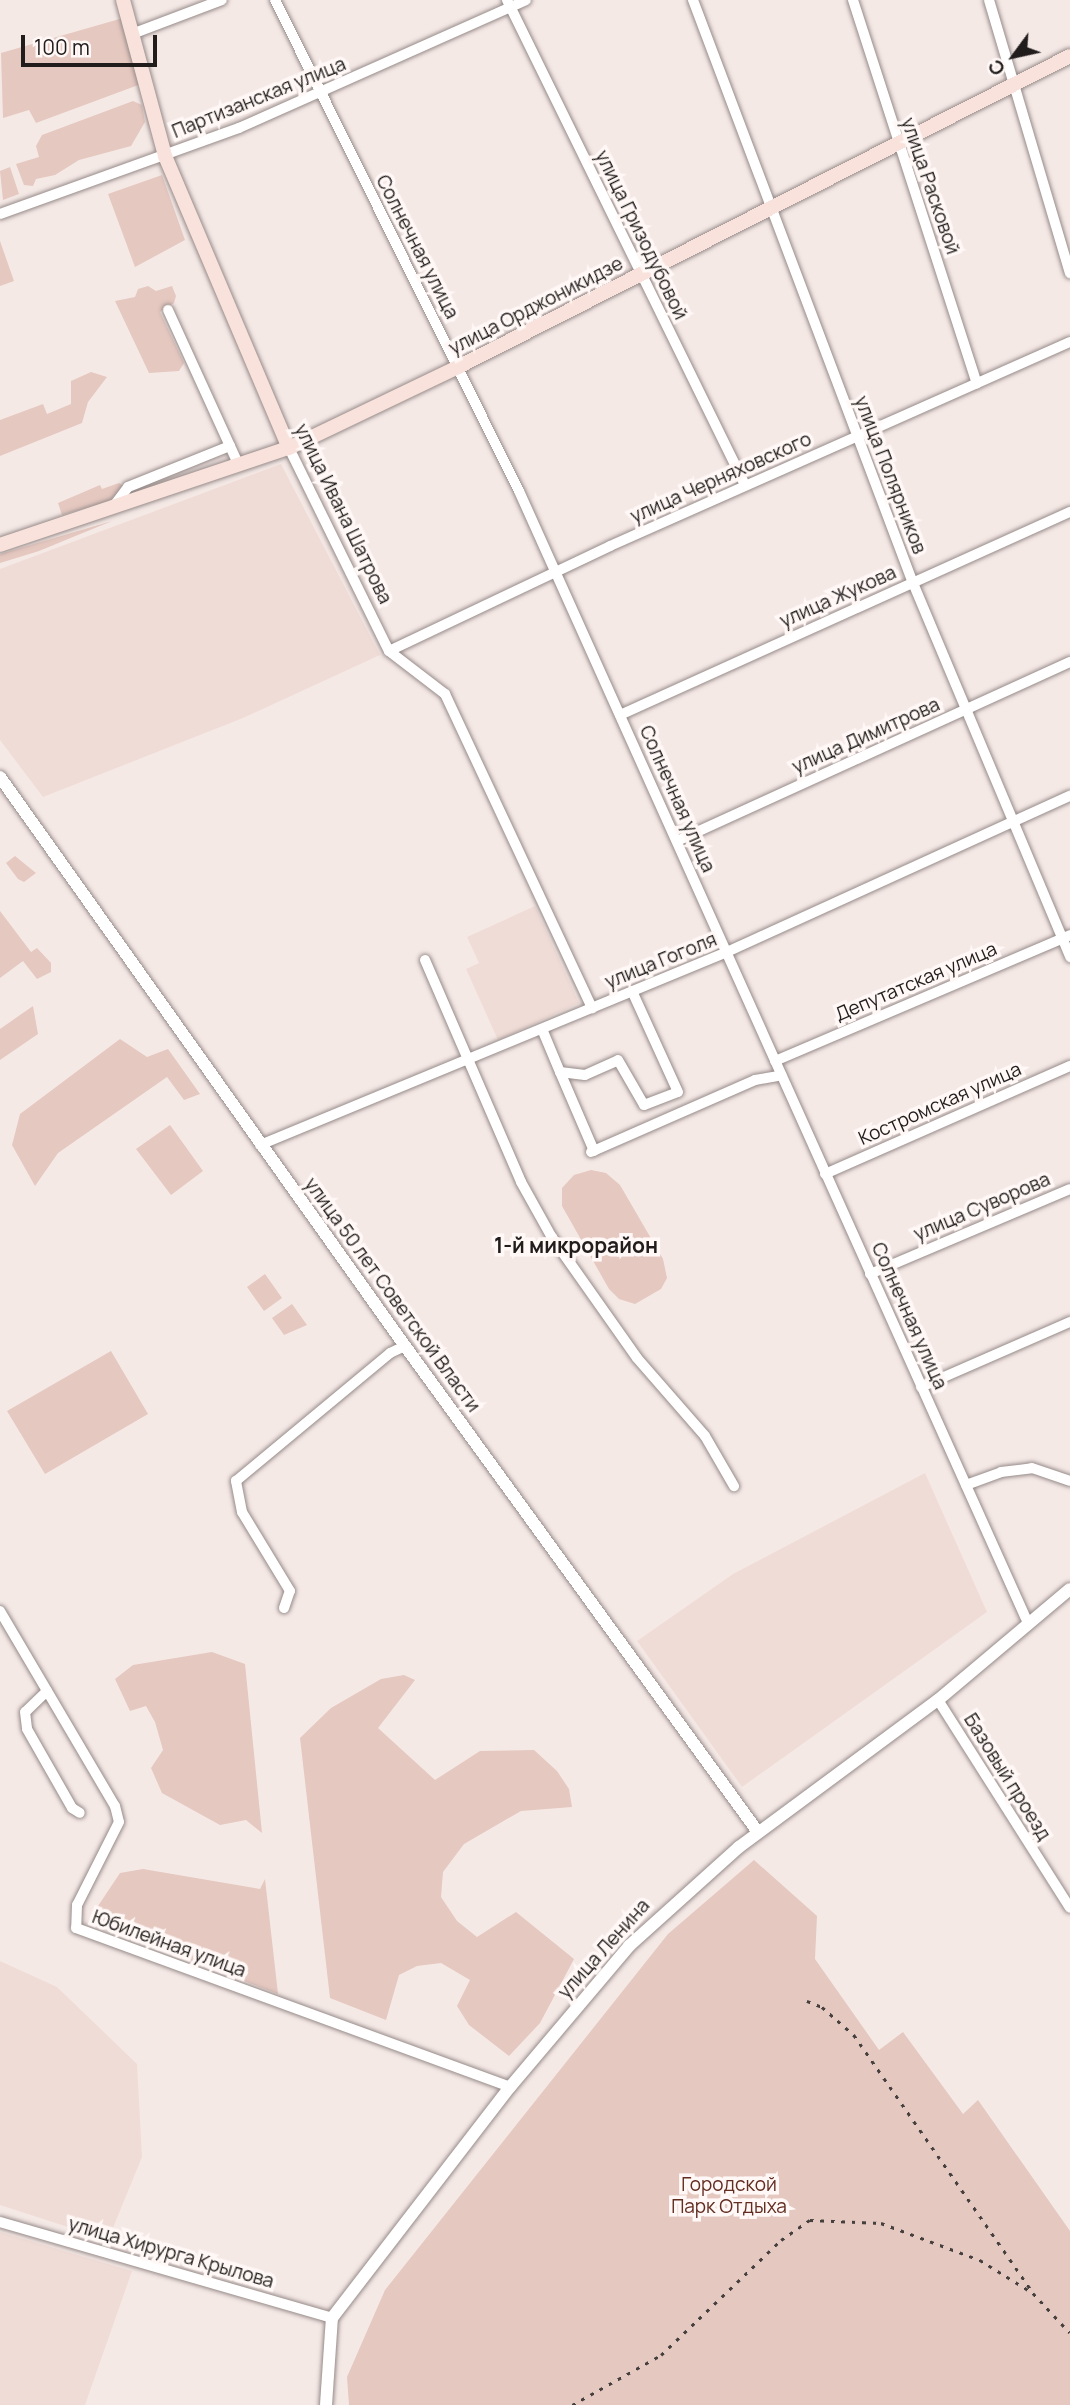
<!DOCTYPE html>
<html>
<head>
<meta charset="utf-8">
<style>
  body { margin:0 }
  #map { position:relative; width:1070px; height:2405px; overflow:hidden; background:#f5e9e6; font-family:Manrope,sans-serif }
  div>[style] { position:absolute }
  .built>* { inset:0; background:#f0dcd7 }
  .green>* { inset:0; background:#e5c8c0 }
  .roads { filter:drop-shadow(0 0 2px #968b89) drop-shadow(0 0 2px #968b89) }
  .minor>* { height:10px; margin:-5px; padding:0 5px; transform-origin:5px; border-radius:5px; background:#fff }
  .tertiary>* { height:12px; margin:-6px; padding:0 6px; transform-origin:6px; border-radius:6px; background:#fff }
  .secondary>* { height:14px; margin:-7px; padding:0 7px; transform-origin:7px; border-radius:7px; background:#f9e2dc }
  .rail>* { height:2.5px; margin-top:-1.25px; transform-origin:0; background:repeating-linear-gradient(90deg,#453f3e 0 3.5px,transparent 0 10.5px) }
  span { translate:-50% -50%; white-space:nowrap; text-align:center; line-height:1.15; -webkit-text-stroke:7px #fff8f6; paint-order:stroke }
  .street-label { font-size:19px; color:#211d1c }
  .park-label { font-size:19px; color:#622d20 }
  .neighbourhood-label { font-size:21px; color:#211d1c; font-weight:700 }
  .north { position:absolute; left:979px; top:21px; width:70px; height:70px; -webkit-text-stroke:5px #fff8f6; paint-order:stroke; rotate:237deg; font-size:19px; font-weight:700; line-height:28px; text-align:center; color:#211d1c }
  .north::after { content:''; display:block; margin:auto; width:24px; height:32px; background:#211d1c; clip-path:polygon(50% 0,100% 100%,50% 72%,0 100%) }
  .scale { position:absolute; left:21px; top:35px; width:136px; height:32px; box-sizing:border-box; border:4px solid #211d1c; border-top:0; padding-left:9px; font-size:21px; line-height:24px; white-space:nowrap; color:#211d1c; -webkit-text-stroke:5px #fff8f6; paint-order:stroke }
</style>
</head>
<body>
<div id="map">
  <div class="built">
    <div style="clip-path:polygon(281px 464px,380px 655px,243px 718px,43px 797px,0 740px,0 569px)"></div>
    <div style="clip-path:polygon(535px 906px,579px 1003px,498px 1040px,466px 969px,479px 963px,467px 937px)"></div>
    <div style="clip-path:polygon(925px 1473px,987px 1612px,742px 1787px,637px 1641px,733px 1574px)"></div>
    <div style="clip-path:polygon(0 1961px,57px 1987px,137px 2064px,142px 2157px,108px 2240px,0 2205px)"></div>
    <div style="clip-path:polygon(0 2232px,132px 2271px,85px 2405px,0 2405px)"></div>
  </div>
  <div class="green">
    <div style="clip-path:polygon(123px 18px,141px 84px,36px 123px,29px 110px,3px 118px,1px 53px)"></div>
    <div style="clip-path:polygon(133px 101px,142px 105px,145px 122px,131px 146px,79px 160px,55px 175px,36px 179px,33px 186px,24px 185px,16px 164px,39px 157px,36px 146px,42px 135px)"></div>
    <div style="clip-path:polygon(10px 167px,19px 194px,3px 200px,0 171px)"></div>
    <div style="clip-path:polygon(162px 175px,185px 240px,135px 267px,108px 194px)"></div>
    <div style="clip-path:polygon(0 241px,14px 281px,0 286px)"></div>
    <div style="clip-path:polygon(148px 286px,156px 291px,172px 286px,176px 296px,174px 303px,160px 312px,184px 363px,179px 371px,149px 373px,115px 301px,135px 297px,138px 289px)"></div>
    <div style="clip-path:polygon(91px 372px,107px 377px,88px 402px,82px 423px,0 456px,0 420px,43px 404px,47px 414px,71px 404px,71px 381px)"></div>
    <div style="clip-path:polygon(119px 483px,125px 487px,109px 501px,62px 515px,58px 503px,100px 485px,102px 489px)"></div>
    <div style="clip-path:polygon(112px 521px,39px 551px,0 563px,0 554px)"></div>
    <div style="clip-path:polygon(15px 856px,36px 873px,24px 882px,18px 879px,6px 863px)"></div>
    <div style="clip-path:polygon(0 911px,31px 952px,37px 948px,51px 963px,51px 972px,37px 979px,23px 961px,0 978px)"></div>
    <div style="clip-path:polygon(33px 1006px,38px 1034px,0 1060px,0 1029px)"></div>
    <div style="clip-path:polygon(120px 1039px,147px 1057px,168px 1049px,200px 1094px,184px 1100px,167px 1077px,58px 1153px,35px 1186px,12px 1145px,20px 1114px)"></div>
    <div style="clip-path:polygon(170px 1125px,203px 1171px,171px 1195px,136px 1149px)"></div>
    <div style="clip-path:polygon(591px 1170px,606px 1173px,620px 1185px,663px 1259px,667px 1278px,661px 1289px,635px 1304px,619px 1299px,609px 1289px,562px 1206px,562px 1188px,574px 1175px)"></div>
    <div style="clip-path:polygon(265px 1274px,282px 1298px,264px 1311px,247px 1287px)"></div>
    <div style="clip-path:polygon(292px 1304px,307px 1325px,284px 1335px,272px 1318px)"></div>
    <div style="clip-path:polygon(111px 1351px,148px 1414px,45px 1474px,7px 1411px)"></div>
    <div style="clip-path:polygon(212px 1652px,245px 1664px,262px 1833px,246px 1820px,220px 1825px,162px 1793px,151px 1768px,163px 1750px,155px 1722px,146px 1706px,130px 1711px,115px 1679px,133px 1665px)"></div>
    <div style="clip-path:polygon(404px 1675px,415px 1680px,378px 1728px,435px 1780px,480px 1751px,534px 1750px,557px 1771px,569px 1789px,572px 1807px,521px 1811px,464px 1844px,443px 1872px,441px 1897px,457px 1921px,477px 1937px,516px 1912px,574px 1959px,540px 2023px,509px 2056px,469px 2025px,457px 2006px,470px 1980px,441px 1963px,417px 1966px,399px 1975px,386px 2020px,330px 1998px,300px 1738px,331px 1708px,381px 1679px)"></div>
    <div style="clip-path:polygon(754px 1860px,817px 1916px,815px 1959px,879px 2050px,903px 2032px,963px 2114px,978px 2100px,1070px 2231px,1070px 2405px,349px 2405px,347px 2377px,385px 2290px,668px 1934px)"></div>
    <div style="clip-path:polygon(143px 1869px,260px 1889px,265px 1879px,278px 1994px,101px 1926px,98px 1906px,120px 1873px)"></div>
  </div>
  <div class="roads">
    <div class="minor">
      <div style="left:275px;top:0;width:548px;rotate:63.58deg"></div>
      <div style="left:519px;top:491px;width:1239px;rotate:65.79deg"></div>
      <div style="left:507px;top:0;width:540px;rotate:63.86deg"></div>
      <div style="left:693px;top:0;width:623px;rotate:69.33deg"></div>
      <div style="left:913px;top:583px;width:406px;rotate:67.2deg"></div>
      <div style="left:853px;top:0;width:403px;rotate:72.1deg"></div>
      <div style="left:989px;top:0;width:285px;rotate:73.5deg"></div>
      <div style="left:132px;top:34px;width:96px;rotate:-20.7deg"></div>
      <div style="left:0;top:214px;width:254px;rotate:-19.8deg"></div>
      <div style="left:239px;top:128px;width:314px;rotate:-24deg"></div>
      <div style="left:168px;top:310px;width:171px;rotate:65.5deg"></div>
      <div style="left:289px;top:448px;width:226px;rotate:63.8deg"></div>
      <div style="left:389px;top:651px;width:71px;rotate:37.5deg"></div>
      <div style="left:445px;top:694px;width:347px;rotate:64.9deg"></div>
      <div style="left:113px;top:507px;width:25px;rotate:-53deg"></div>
      <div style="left:128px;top:487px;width:110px;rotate:-21.9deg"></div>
      <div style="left:389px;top:651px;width:245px;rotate:-25.4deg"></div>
      <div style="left:610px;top:546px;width:503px;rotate:-23.92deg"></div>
      <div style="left:620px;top:715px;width:494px;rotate:-24.3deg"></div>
      <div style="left:677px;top:841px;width:432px;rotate:-24.5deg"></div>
      <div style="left:425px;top:960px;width:242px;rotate:66.6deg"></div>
      <div style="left:521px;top:1182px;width:62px;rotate:60.9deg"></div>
      <div style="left:551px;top:1236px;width:149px;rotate:54.8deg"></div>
      <div style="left:637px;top:1358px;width:103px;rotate:48.9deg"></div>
      <div style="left:705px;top:1436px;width:58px;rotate:59.9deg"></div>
      <div style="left:542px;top:1029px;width:47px;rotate:67.3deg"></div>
      <div style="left:560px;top:1072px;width:25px;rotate:7deg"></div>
      <div style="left:585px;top:1075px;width:36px;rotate:-24deg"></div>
      <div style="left:618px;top:1060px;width:52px;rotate:60deg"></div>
      <div style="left:644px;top:1105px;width:36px;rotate:-21deg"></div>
      <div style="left:678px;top:1092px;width:111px;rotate:-114.5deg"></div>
      <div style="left:775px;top:1061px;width:321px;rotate:-23.1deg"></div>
      <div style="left:560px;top:1072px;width:86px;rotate:66.7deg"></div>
      <div style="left:260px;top:1145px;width:505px;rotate:-22.45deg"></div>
      <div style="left:727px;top:952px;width:377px;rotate:-24.5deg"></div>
      <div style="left:591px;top:1152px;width:179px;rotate:-23.7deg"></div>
      <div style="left:755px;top:1080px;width:27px;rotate:-10deg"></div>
      <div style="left:825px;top:1174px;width:268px;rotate:-23.8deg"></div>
      <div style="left:870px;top:1274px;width:217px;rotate:-23deg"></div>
      <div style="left:921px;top:1387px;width:163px;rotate:-23.6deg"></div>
      <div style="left:966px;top:1485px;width:37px;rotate:-20deg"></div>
      <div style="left:1001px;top:1472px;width:31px;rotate:-7deg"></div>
      <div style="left:1032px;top:1468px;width:40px;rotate:18.9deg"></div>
      <div style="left:284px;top:1608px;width:18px;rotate:-71deg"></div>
      <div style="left:290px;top:1591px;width:92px;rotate:-121.3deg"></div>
      <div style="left:242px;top:1512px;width:32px;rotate:-101deg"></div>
      <div style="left:236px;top:1481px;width:200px;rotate:-39.7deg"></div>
      <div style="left:390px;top:1353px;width:17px;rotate:-25deg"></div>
      <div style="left:0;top:1611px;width:226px;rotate:59.5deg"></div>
      <div style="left:115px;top:1806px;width:16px;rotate:76deg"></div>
      <div style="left:119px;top:1822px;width:93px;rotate:116.8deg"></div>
      <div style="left:77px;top:1905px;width:23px;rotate:92deg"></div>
      <div style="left:76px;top:1928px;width:462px;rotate:20.1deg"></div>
      <div style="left:47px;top:1691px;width:30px;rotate:136deg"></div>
      <div style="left:25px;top:1712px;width:17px;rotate:83deg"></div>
      <div style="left:27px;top:1729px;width:91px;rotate:60.3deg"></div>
      <div style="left:72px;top:1808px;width:9px;rotate:32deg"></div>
      <div style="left:938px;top:1700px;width:246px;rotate:57.6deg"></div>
      <div style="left:0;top:2222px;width:346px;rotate:16.1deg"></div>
    </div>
    <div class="tertiary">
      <div style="left:0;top:777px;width:698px;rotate:54.56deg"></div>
      <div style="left:405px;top:1346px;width:601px;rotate:54.01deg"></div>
      <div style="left:326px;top:2405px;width:87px;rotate:-86.1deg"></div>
      <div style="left:332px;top:2318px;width:292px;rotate:-52.4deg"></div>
      <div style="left:510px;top:2087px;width:185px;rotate:-49.8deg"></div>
      <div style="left:629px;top:1946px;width:148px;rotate:-42deg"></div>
      <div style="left:739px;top:1847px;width:247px;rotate:-36.5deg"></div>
      <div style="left:938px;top:1700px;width:172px;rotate:-40.1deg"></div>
    </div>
    <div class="secondary">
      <div style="left:123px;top:0;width:162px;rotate:74.9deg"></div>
      <div style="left:165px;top:156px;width:317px;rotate:67deg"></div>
      <div style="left:0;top:545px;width:305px;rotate:-18.6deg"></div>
      <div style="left:289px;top:448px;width:187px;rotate:-25.6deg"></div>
      <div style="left:458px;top:367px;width:686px;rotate:-26.94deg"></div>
    </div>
  </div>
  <div class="rail">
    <div style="left:807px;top:2001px;width:16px;rotate:22deg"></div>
    <div style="left:822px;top:2007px;width:43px;rotate:41.2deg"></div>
    <div style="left:854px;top:2035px;width:314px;rotate:55.2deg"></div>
    <div style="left:1033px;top:2293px;width:54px;rotate:47.2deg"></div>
    <div style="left:572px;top:2405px;width:102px;rotate:-29.3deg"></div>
    <div style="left:661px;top:2355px;width:166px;rotate:-43.8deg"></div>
    <div style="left:781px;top:2240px;width:35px;rotate:-35deg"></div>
    <div style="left:810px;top:2220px;width:71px;rotate:2.4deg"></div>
    <div style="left:881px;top:2223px;width:106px;rotate:20.5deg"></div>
    <div style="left:980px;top:2260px;width:62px;rotate:31.9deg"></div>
  </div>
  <div class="street-label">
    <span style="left:259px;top:98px;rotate:-22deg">Партизанская улица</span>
    <span style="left:930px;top:186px;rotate:71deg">улица Расковой</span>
    <span style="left:641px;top:235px;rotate:64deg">улица Гризодубовой</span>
    <span style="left:417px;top:247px;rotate:63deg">Солнечная улица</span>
    <span style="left:536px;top:306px;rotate:-27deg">улица Орджоникидзе</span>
    <span style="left:890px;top:475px;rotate:69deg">улица Полярников</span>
    <span style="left:721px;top:478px;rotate:-24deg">улица Черняховского</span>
    <span style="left:343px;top:514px;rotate:64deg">улица Ивана Шатрова</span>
    <span style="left:838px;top:597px;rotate:-24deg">улица Жукова</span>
    <span style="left:866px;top:736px;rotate:-24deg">улица Димитрова</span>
    <span style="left:677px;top:799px;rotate:66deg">Солнечная улица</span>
    <span style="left:661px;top:961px;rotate:-22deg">улица Гоголя</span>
    <span style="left:916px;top:982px;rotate:-23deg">Депутатская улица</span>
    <span style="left:940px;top:1104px;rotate:-24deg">Костромская улица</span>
    <span style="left:982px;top:1207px;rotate:-23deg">улица Суворова</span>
    <span style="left:392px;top:1295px;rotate:54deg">улица 50 лет Советской Власти</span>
    <span style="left:909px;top:1316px;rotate:66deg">Солнечная улица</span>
    <span style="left:1007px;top:1777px;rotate:58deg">Базовый проезд</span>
    <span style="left:169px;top:1944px;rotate:20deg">Юбилейная улица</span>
    <span style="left:604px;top:1949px;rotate:-48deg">улица Ленина</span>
    <span style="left:171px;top:2253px;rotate:16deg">улица Хирурга Крылова</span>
  </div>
  <div class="park-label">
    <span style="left:729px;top:2196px">Городской<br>Парк Отдыха</span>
  </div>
  <div class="neighbourhood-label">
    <span style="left:576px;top:1245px">1-й микрорайон</span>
  </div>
  <div class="north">С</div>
  <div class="scale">100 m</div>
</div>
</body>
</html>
